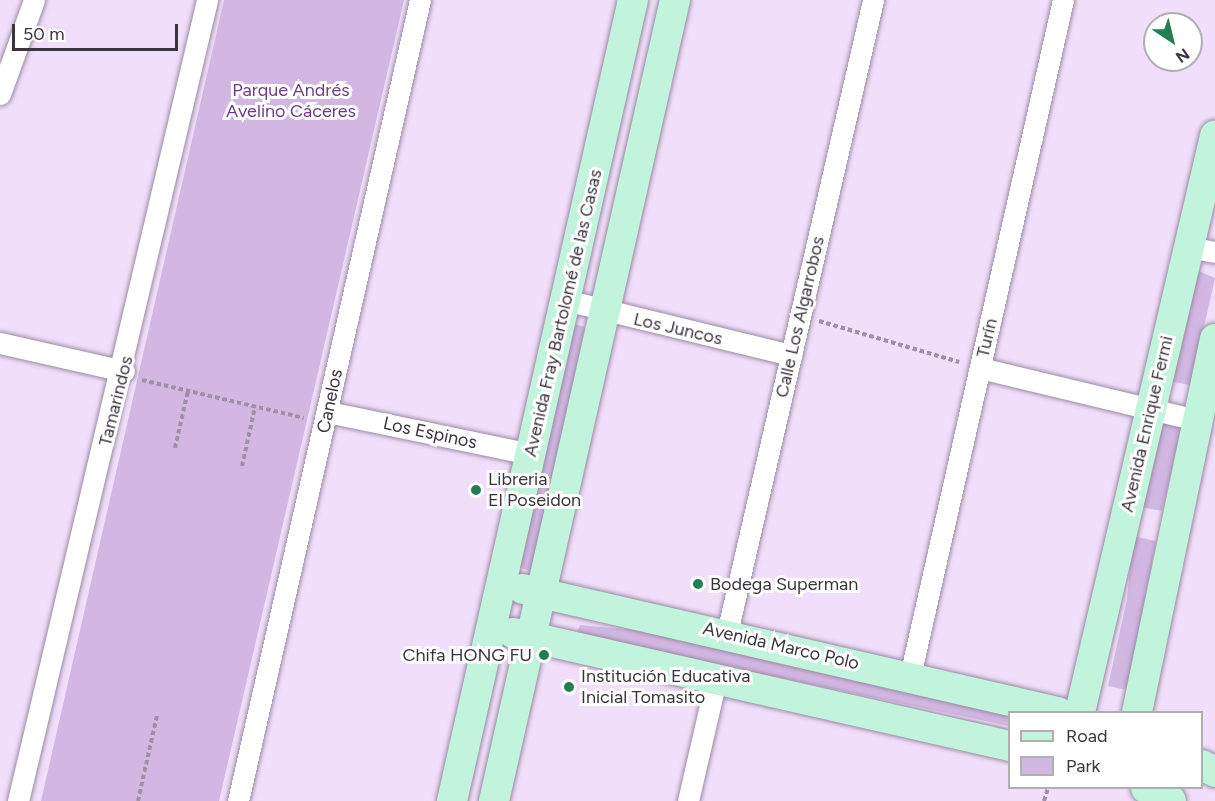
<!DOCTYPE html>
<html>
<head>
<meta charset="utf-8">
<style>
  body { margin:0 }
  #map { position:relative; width:1215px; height:801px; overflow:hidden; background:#f0defa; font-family:Figtree,sans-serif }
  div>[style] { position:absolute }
  .green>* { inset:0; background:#d2b7e2 }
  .path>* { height:4px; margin-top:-2px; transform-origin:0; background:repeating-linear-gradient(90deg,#9e91a5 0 4.5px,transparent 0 7.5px) }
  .roads { filter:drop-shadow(0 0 2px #9b8ba4) drop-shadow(0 0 2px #9b8ba4) }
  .street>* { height:21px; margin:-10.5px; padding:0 10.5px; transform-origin:10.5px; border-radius:10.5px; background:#fff }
  .secondary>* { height:30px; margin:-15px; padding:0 15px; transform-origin:15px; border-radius:15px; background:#c2f3dd }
  .dots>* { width:16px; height:16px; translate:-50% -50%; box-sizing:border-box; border:3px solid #fff; border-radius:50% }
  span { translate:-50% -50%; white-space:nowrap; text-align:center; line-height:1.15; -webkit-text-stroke:6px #fff; paint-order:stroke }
  .park-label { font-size:18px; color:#6e3c87 }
  .street-label { font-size:18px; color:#3b343f }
  .poi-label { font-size:18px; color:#3b343f }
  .left { translate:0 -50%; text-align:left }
  .right { translate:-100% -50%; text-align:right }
  .legend { position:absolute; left:1008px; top:711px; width:195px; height:78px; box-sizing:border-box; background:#fff; border:2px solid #b1aeb2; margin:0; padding:8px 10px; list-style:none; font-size:18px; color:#3b343f }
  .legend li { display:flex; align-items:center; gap:12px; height:30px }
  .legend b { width:30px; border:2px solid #b1aeb2 }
  .north { position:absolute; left:1143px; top:12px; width:60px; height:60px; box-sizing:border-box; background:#fff; border:2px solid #b1aeb2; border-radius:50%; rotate:145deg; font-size:16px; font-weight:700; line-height:24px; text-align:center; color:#3b343f }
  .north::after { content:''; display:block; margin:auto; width:21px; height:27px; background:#237e53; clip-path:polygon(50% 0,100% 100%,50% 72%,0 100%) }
  .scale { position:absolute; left:12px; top:24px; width:166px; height:27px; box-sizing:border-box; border:3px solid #3b343f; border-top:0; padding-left:8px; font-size:18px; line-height:21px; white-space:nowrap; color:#3b343f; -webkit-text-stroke:4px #fff; paint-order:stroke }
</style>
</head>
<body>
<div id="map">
  <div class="green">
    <div style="clip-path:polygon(224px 0,404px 0,219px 801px,41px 801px)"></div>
    <div style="clip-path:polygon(1194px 269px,1215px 278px,1191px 385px,1169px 381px)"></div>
    <div style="clip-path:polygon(574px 324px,585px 327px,533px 572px,518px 567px)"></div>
    <div style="clip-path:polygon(1161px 420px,1182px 425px,1162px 511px,1141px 507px)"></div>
    <div style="clip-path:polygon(1133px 536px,1156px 541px,1127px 690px,1108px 686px,1127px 599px)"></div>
    <div style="clip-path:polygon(580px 625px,708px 637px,1009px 713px,1009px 726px,576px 635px)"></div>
  </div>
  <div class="path">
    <div style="left:819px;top:321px;width:146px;rotate:16.3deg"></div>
    <div style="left:142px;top:380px;width:166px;rotate:13.2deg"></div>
    <div style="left:175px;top:448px;width:58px;rotate:-77.2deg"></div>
    <div style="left:242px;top:466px;width:60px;rotate:-77.6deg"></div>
    <div style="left:138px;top:801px;width:88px;rotate:-77.5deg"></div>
    <div style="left:1044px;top:801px;width:14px;rotate:-73deg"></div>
  </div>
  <div class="roads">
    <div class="street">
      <div style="left:0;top:94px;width:100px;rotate:-70.1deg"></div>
      <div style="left:1189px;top:247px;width:26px;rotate:11deg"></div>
      <div style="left:565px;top:300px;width:233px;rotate:13.7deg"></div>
      <div style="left:0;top:343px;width:127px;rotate:12.7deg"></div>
      <div style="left:980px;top:368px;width:223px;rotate:13.5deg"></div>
      <div style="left:328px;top:412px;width:207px;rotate:11.7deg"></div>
      <div style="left:727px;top:633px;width:650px;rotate:-77.01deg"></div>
      <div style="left:910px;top:676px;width:693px;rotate:-77.25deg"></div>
      <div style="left:18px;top:801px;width:823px;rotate:-76.72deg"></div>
      <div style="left:238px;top:801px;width:821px;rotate:-77.2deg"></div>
      <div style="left:688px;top:801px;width:124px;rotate:-77deg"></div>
    </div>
    <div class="secondary">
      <div style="left:523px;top:589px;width:549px;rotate:12.95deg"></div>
      <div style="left:513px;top:633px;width:510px;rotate:12.81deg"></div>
      <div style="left:1080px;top:712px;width:592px;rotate:-76.81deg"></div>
      <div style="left:1137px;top:712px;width:381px;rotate:-78.2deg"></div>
      <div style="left:1202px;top:765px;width:15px;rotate:28deg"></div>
      <div style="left:1146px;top:788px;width:28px;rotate:27deg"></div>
      <div style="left:452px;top:801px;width:821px;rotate:-77.27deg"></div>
      <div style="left:494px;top:801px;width:821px;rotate:-77.27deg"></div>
    </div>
  </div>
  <div class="dots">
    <div style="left:476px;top:490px;background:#237e53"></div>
    <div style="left:698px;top:584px;background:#237e53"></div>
    <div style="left:544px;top:655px;background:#237e53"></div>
    <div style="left:569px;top:687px;background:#237e53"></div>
  </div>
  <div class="park-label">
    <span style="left:291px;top:101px">Parque Andrés<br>Avelino Cáceres</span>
  </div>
  <div class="street-label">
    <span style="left:563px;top:313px;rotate:-77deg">Avenida Fray Bartolomé de las Casas</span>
    <span style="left:800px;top:317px;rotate:-77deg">Calle Los Algarrobos</span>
    <span style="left:678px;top:329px;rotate:13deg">Los Juncos</span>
    <span style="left:987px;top:338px;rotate:-77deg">Turín</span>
    <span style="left:116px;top:401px;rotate:-76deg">Tamarindos</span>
    <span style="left:330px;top:401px;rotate:-78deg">Canelos</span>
    <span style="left:1147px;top:424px;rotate:-77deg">Avenida Enrique Fermi</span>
    <span style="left:430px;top:433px;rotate:12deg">Los Espinos</span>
    <span style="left:781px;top:646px;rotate:13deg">Avenida Marco Polo</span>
  </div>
  <div class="poi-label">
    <span class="left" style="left:488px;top:490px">Libreria<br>El Poseidon</span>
    <span class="left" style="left:710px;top:584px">Bodega Superman</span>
    <span class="right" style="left:532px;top:655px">Chifa HONG FU</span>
    <span class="left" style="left:581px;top:687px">Institución Educativa<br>Inicial Tomasito</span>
  </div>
  <ul class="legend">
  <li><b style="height:8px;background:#c2f3dd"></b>Road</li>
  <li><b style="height:16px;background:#d2b7e2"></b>Park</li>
  </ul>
  <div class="north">N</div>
  <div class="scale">50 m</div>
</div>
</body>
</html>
